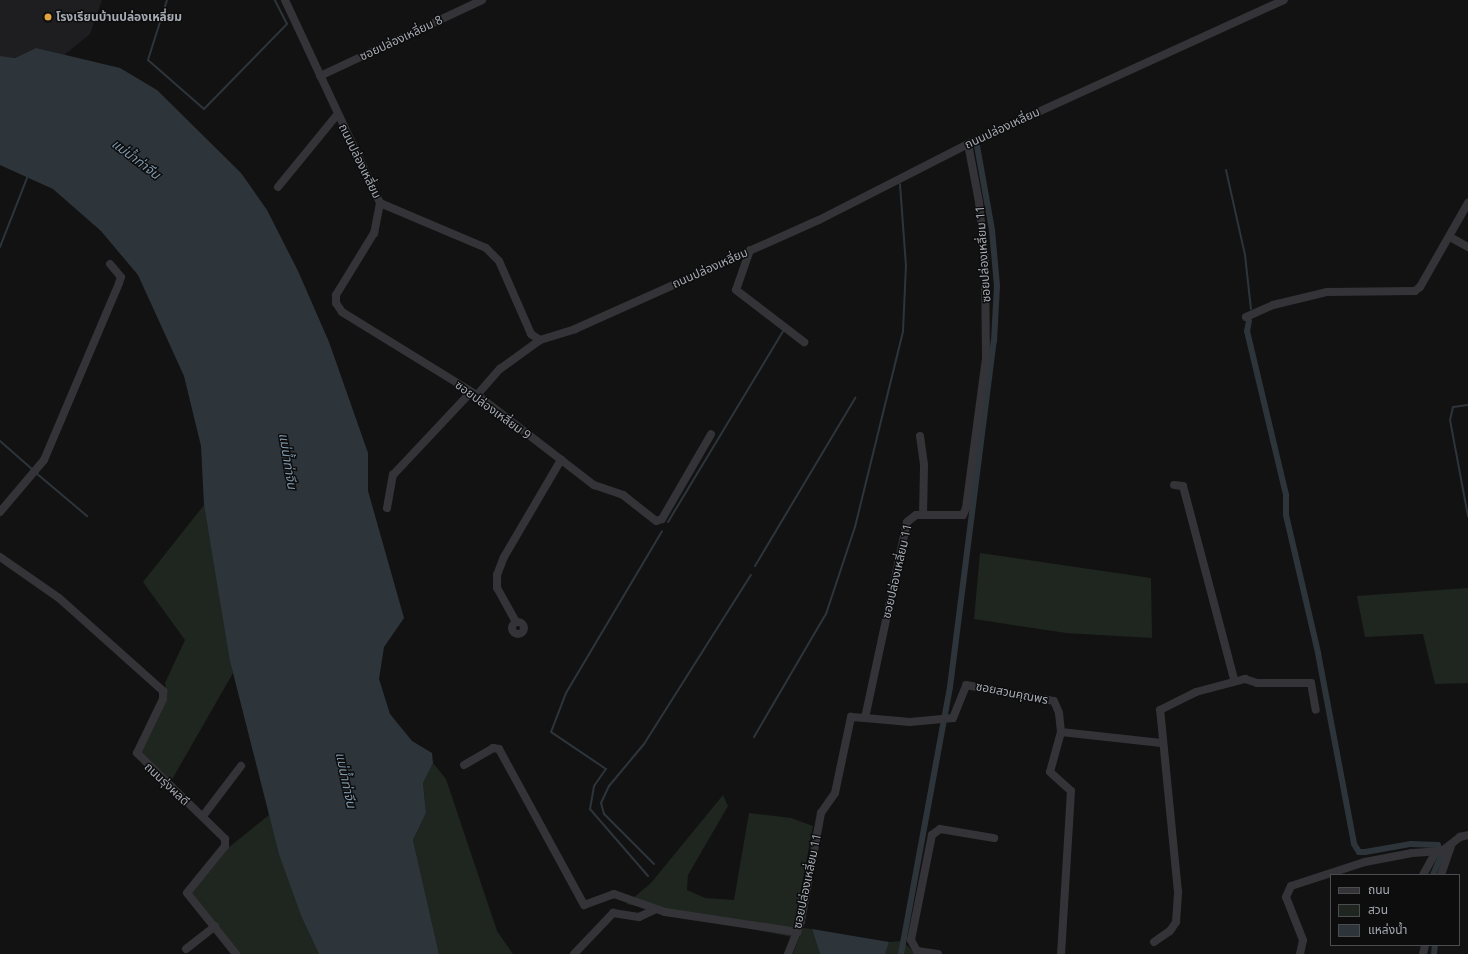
<!DOCTYPE html>
<html>
<head>
<meta charset="utf-8">
<style>
  body { margin:0 }
  #map { position:relative; width:1468px; height:954px; overflow:hidden; background:#121213; font-family:"Noto Sans","Noto Sans Thai",sans-serif }
  div>[style] { position:absolute }
  .built>* { inset:0; background:#1e1e20 }
  .green>* { inset:0; background:#1f261f }
  .water>* { inset:0; background:#2d353b }
  .stream>* { height:2px; margin:-1px; padding:0 1px; transform-origin:1px; border-radius:1px; background:#2d353b }
  .canal>* { height:6px; margin:-3px; padding:0 3px; transform-origin:3px; border-radius:3px; background:#2d353b }
  .minor>* { height:8px; margin:-4px; padding:0 4px; transform-origin:4px; border-radius:4px; background:#343438 }
  .minor>.ring { margin:-4px; padding:0; box-sizing:content-box; background:none; border:8px solid #343438; border-radius:50% }
  .dots>* { width:11px; height:11px; translate:-50% -50%; box-sizing:border-box; border:2px solid #0d0d0e; border-radius:50% }
  span { translate:-50% -50%; white-space:nowrap; text-align:center; line-height:1.15; -webkit-text-stroke:3px #0d0d0e; paint-order:stroke }
  .poi-label { font-size:12px; color:#a5aab3; font-weight:700 }
  .left { translate:0 -50%; text-align:left }
  .street-label { font-size:12px; color:#a5aab3 }
  .water-label { font-size:13px; color:#7f98ab; font-style:italic }
  .legend { position:absolute; left:1330px; top:874px; width:130px; height:72px; box-sizing:border-box; background:#0d0d0e; border:1px solid #4a4c50; margin:0; padding:5px 7px; list-style:none; font-size:12px; color:#a5aab3 }
  .legend li { display:flex; align-items:center; gap:8px; height:20px }
  .legend b { width:20px; border:1px solid #4a4c50 }
</style>
</head>
<body>
<div id="map">
  <div class="built">
    <div style="clip-path:polygon(0 0,102px 0,90px 34px,64px 55px,36px 48px,15px 58px,0 56px)"></div>
  </div>
  <div class="green">
    <div style="clip-path:polygon(204px 505px,233px 673px,170px 783px,141px 757px,139px 748px,167px 695px,165px 683px,185px 640px,143px 582px)"></div>
    <div style="clip-path:polygon(980px 553px,1151px 578px,1152px 638px,1066px 633px,974px 619px)"></div>
    <div style="clip-path:polygon(1468px 588px,1468px 683px,1435px 684px,1423px 634px,1365px 637px,1357px 596px)"></div>
    <div style="clip-path:polygon(433px 763px,446px 779px,497px 931px,513px 954px,439px 954px,413px 840px,426px 813px,423px 783px)"></div>
    <div style="clip-path:polygon(723px 795px,728px 806px,688px 875px,687px 890px,705px 898px,734px 900px,749px 813px,791px 818px,813px 826px,792px 937px,626px 904px,651px 883px)"></div>
    <div style="clip-path:polygon(269px 815px,302px 918px,319px 954px,240px 954px,193px 898px,191px 891px,228px 848px)"></div>
    <div style="clip-path:polygon(803px 928px,812px 929px,820px 954px,793px 954px)"></div>
    <div style="clip-path:polygon(902px 941px,916px 954px,885px 954px,889px 942px)"></div>
  </div>
  <div class="water">
    <div style="clip-path:polygon(36px 48px,120px 68px,157px 90px,241px 173px,267px 210px,298px 271px,329px 342px,368px 453px,368px 491px,404px 618px,384px 647px,379px 679px,390px 714px,412px 741px,432px 753px,433px 763px,423px 783px,426px 813px,413px 840px,439px 954px,319px 954px,302px 918px,279px 854px,230px 661px,204px 505px,201px 446px,184px 376px,138px 275px,101px 231px,53px 189px,0 165px,0 56px,15px 58px)"></div>
    <div style="clip-path:polygon(812px 929px,889px 942px,885px 954px,820px 954px)"></div>
  </div>
  <div class="stream">
    <div style="left:167px;top:0;width:63px;rotate:107.6deg"></div>
    <div style="left:148px;top:60px;width:74px;rotate:41.2deg"></div>
    <div style="left:204px;top:109px;width:119px;rotate:-45.7deg"></div>
    <div style="left:287px;top:24px;width:27px;rotate:-117deg"></div>
    <div style="left:1226px;top:170px;width:87px;rotate:77.4deg"></div>
    <div style="left:1245px;top:255px;width:54px;rotate:83.7deg"></div>
    <div style="left:0;top:247px;width:79px;rotate:-68.6deg"></div>
    <div style="left:1468px;top:405px;width:15px;rotate:172deg"></div>
    <div style="left:1453px;top:407px;width:13px;rotate:103deg"></div>
    <div style="left:1450px;top:420px;width:98px;rotate:79.4deg"></div>
    <div style="left:0;top:441px;width:44px;rotate:41.3deg"></div>
    <div style="left:36px;top:473px;width:67px;rotate:40.1deg"></div>
    <div style="left:668px;top:522px;width:223px;rotate:-58.9deg"></div>
    <div style="left:755px;top:566px;width:196px;rotate:-59.2deg"></div>
    <div style="left:754px;top:737px;width:143px;rotate:-59.7deg"></div>
    <div style="left:826px;top:614px;width:92px;rotate:-71.6deg"></div>
    <div style="left:855px;top:527px;width:202px;rotate:-76.2deg"></div>
    <div style="left:903px;top:331px;width:65px;rotate:-87.4deg"></div>
    <div style="left:906px;top:266px;width:82px;rotate:-94.2deg"></div>
    <div style="left:654px;top:864px;width:71px;rotate:-135deg"></div>
    <div style="left:604px;top:814px;width:11px;rotate:-105deg"></div>
    <div style="left:601px;top:803px;width:19px;rotate:-65deg"></div>
    <div style="left:609px;top:786px;width:55px;rotate:-50.2deg"></div>
    <div style="left:644px;top:744px;width:200px;rotate:-57.7deg"></div>
    <div style="left:648px;top:876px;width:89px;rotate:-130.9deg"></div>
    <div style="left:590px;top:809px;width:23px;rotate:-80deg"></div>
    <div style="left:594px;top:786px;width:21px;rotate:-55deg"></div>
    <div style="left:606px;top:769px;width:66px;rotate:-146.1deg"></div>
    <div style="left:551px;top:732px;width:42px;rotate:-69deg"></div>
    <div style="left:566px;top:693px;width:188px;rotate:-59.3deg"></div>
  </div>
  <div class="canal">
    <div style="left:1249px;top:321px;width:10px;rotate:101deg"></div>
    <div style="left:1247px;top:331px;width:169px;rotate:76.6deg"></div>
    <div style="left:1286px;top:495px;width:20px;rotate:90deg"></div>
    <div style="left:1286px;top:515px;width:142px;rotate:76.9deg"></div>
    <div style="left:1318px;top:653px;width:194px;rotate:79.3deg"></div>
    <div style="left:1354px;top:844px;width:9px;rotate:58deg"></div>
    <div style="left:1359px;top:852px;width:6px"></div>
    <div style="left:1365px;top:852px;width:47px;rotate:-9.9deg"></div>
    <div style="left:1411px;top:844px;width:27px;rotate:2deg"></div>
    <div style="left:1438px;top:845px;width:11px;rotate:75deg"></div>
    <div style="left:1441px;top:856px;width:21px;rotate:113deg"></div>
    <div style="left:901px;top:954px;width:271px;rotate:-79.6deg"></div>
    <div style="left:950px;top:687px;width:349px;rotate:-82.8deg"></div>
    <div style="left:994px;top:341px;width:55px;rotate:-86.9deg"></div>
    <div style="left:997px;top:286px;width:56px;rotate:-95.1deg"></div>
    <div style="left:992px;top:230px;width:85px;rotate:-100.1deg"></div>
    <div style="left:1434px;top:954px;width:9px;rotate:-84deg"></div>
  </div>
  <div class="minor">
    <div style="left:285px;top:0;width:224px;rotate:64.9deg"></div>
    <div style="left:380px;top:203px;width:115px;rotate:23deg"></div>
    <div style="left:486px;top:248px;width:18px;rotate:45deg"></div>
    <div style="left:499px;top:261px;width:80px;rotate:66.3deg"></div>
    <div style="left:531px;top:334px;width:11px;rotate:34deg"></div>
    <div style="left:540px;top:340px;width:37px;rotate:-17deg"></div>
    <div style="left:575px;top:329px;width:267px;rotate:-24.1deg"></div>
    <div style="left:819px;top:220px;width:167px;rotate:-27deg"></div>
    <div style="left:968px;top:144px;width:347px;rotate:-24.5deg"></div>
    <div style="left:320px;top:76px;width:179px;rotate:-25.1deg"></div>
    <div style="left:278px;top:187px;width:93px;rotate:-50.7deg"></div>
    <div style="left:380px;top:203px;width:31px;rotate:101deg"></div>
    <div style="left:374px;top:233px;width:73px;rotate:121.5deg"></div>
    <div style="left:336px;top:295px;width:8px;rotate:90deg"></div>
    <div style="left:336px;top:303px;width:11px;rotate:56deg"></div>
    <div style="left:342px;top:312px;width:158px;rotate:31.6deg"></div>
    <div style="left:477px;top:395px;width:148px;rotate:37.6deg"></div>
    <div style="left:594px;top:485px;width:31px;rotate:19deg"></div>
    <div style="left:623px;top:495px;width:42px;rotate:38.2deg"></div>
    <div style="left:656px;top:521px;width:6px;rotate:-18deg"></div>
    <div style="left:662px;top:519px;width:98px;rotate:-60deg"></div>
    <div style="left:1450px;top:237px;width:21px;rotate:29deg"></div>
    <div style="left:750px;top:250px;width:42px;rotate:109.3deg"></div>
    <div style="left:736px;top:290px;width:86px;rotate:37.4deg"></div>
    <div style="left:1246px;top:317px;width:30px;rotate:-24deg"></div>
    <div style="left:1273px;top:305px;width:56px;rotate:-13.5deg"></div>
    <div style="left:1327px;top:292px;width:88px;rotate:-0.7deg"></div>
    <div style="left:1415px;top:291px;width:6px;rotate:-39deg"></div>
    <div style="left:1420px;top:287px;width:97px;rotate:-60.3deg"></div>
    <div style="left:477px;top:395px;width:35px;rotate:-49deg"></div>
    <div style="left:500px;top:369px;width:49px;rotate:-35.9deg"></div>
    <div style="left:920px;top:436px;width:29px;rotate:82deg"></div>
    <div style="left:924px;top:465px;width:50px;rotate:91.1deg"></div>
    <div style="left:1174px;top:485px;width:9px;rotate:6deg"></div>
    <div style="left:1183px;top:486px;width:200px;rotate:75.2deg"></div>
    <div style="left:387px;top:508px;width:34px;rotate:-80deg"></div>
    <div style="left:393px;top:475px;width:114px;rotate:-46.8deg"></div>
    <div style="left:0;top:512px;width:68px;rotate:-49.8deg"></div>
    <div style="left:44px;top:460px;width:192px;rotate:-67deg"></div>
    <div style="left:119px;top:283px;width:6px;rotate:-72deg"></div>
    <div style="left:121px;top:277px;width:17px;rotate:-130deg"></div>
    <div style="left:0;top:557px;width:72px;rotate:34.8deg"></div>
    <div style="left:59px;top:598px;width:140px;rotate:41.8deg"></div>
    <div style="left:163px;top:691px;width:8px;rotate:90deg"></div>
    <div style="left:163px;top:699px;width:60px;rotate:115.7deg"></div>
    <div style="left:137px;top:753px;width:123px;rotate:44.3deg"></div>
    <div style="left:225px;top:839px;width:7px;rotate:90deg"></div>
    <div style="left:225px;top:846px;width:60px;rotate:129deg"></div>
    <div style="left:187px;top:893px;width:78px;rotate:51.2deg"></div>
    <div class="ring" style="left:512px;top:622px;width:4px;height:4px"></div>
    <div style="left:516px;top:622px;width:39px;rotate:-119deg"></div>
    <div style="left:497px;top:588px;width:13px;rotate:-90deg"></div>
    <div style="left:497px;top:575px;width:19px;rotate:-69deg"></div>
    <div style="left:504px;top:557px;width:113px;rotate:-59.6deg"></div>
    <div style="left:865px;top:718px;width:45px;rotate:5.1deg"></div>
    <div style="left:910px;top:722px;width:43px;rotate:-5.3deg"></div>
    <div style="left:953px;top:718px;width:35px;rotate:-68deg"></div>
    <div style="left:966px;top:685px;width:89px;rotate:10.3deg"></div>
    <div style="left:1054px;top:701px;width:13px;rotate:67deg"></div>
    <div style="left:1059px;top:713px;width:19px;rotate:84deg"></div>
    <div style="left:1061px;top:732px;width:41px;rotate:105.4deg"></div>
    <div style="left:1050px;top:772px;width:28px;rotate:42deg"></div>
    <div style="left:1071px;top:791px;width:163px;rotate:93.5deg"></div>
    <div style="left:1061px;top:732px;width:101px;rotate:6.3deg"></div>
    <div style="left:464px;top:765px;width:34px;rotate:-30deg"></div>
    <div style="left:493px;top:748px;width:6px;rotate:9deg"></div>
    <div style="left:499px;top:749px;width:178px;rotate:61.4deg"></div>
    <div style="left:584px;top:905px;width:32px;rotate:-20deg"></div>
    <div style="left:614px;top:894px;width:54px;rotate:19.4deg"></div>
    <div style="left:665px;top:912px;width:134px;rotate:8.6deg"></div>
    <div style="left:203px;top:816px;width:63px;rotate:-52.8deg"></div>
    <div style="left:1423px;top:875px;width:25px;rotate:-61deg"></div>
    <div style="left:1441px;top:875px;width:31px;rotate:-71deg"></div>
    <div style="left:1154px;top:942px;width:19px;rotate:-35deg"></div>
    <div style="left:1170px;top:931px;width:11px;rotate:-56deg"></div>
    <div style="left:1176px;top:922px;width:30px;rotate:-86deg"></div>
    <div style="left:1178px;top:892px;width:183px;rotate:-95.6deg"></div>
    <div style="left:1160px;top:710px;width:40px;rotate:-26.6deg"></div>
    <div style="left:1196px;top:692px;width:51px;rotate:-14.9deg"></div>
    <div style="left:1245px;top:679px;width:13px;rotate:18deg"></div>
    <div style="left:1257px;top:683px;width:54px"></div>
    <div style="left:1311px;top:683px;width:27px;rotate:80deg"></div>
    <div style="left:186px;top:949px;width:37px;rotate:-38deg"></div>
    <div style="left:574px;top:954px;width:57px;rotate:-46.4deg"></div>
    <div style="left:613px;top:913px;width:26px;rotate:9deg"></div>
    <div style="left:639px;top:917px;width:17px;rotate:-25deg"></div>
    <div style="left:788px;top:954px;width:35px;rotate:-68deg"></div>
    <div style="left:801px;top:921px;width:110px;rotate:-79.5deg"></div>
    <div style="left:821px;top:813px;width:24px;rotate:-55deg"></div>
    <div style="left:835px;top:793px;width:78px;rotate:-78.1deg"></div>
    <div style="left:851px;top:717px;width:14px;rotate:4deg"></div>
    <div style="left:865px;top:718px;width:200px;rotate:-77.9deg"></div>
    <div style="left:907px;top:522px;width:11px;rotate:-38deg"></div>
    <div style="left:916px;top:515px;width:47px"></div>
    <div style="left:963px;top:515px;width:8px;rotate:-67deg"></div>
    <div style="left:966px;top:508px;width:150px;rotate:-82.4deg"></div>
    <div style="left:986px;top:359px;width:97px;rotate:-90.6deg"></div>
    <div style="left:985px;top:262px;width:60px;rotate:-95.7deg"></div>
    <div style="left:979px;top:202px;width:59px;rotate:-100.7deg"></div>
    <div style="left:938px;top:954px;width:21px;rotate:-172deg"></div>
    <div style="left:917px;top:951px;width:13px;rotate:-119deg"></div>
    <div style="left:911px;top:940px;width:107px;rotate:-78.7deg"></div>
    <div style="left:932px;top:835px;width:10px;rotate:-37deg"></div>
    <div style="left:940px;top:829px;width:55px;rotate:9.5deg"></div>
    <div style="left:1300px;top:954px;width:14px;rotate:-78deg"></div>
    <div style="left:1303px;top:940px;width:46px;rotate:-111.6deg"></div>
    <div style="left:1286px;top:897px;width:12px;rotate:-66deg"></div>
    <div style="left:1291px;top:886px;width:78px;rotate:-18deg"></div>
    <div style="left:1365px;top:862px;width:48px;rotate:-10.8deg"></div>
    <div style="left:1412px;top:853px;width:30px;rotate:-4deg"></div>
    <div style="left:1442px;top:851px;width:23px;rotate:-38deg"></div>
    <div style="left:1460px;top:837px;width:8px;rotate:-14deg"></div>
    <div style="left:1423px;top:954px;width:9px;rotate:-77deg"></div>
  </div>
  <div class="dots">
    <div style="left:48px;top:17px;background:#e0a43e"></div>
  </div>
  <div class="poi-label">
    <span class="left" style="left:56px;top:17px">โรงเรียนบ้านปล่องเหลี่ยม</span>
  </div>
  <div class="street-label">
    <span style="left:401px;top:38px;rotate:-25deg">ซอยปล่องเหลี่ยม 8</span>
    <span style="left:1002px;top:128px;rotate:-25deg">ถนนปล่องเหลี่ยม</span>
    <span style="left:360px;top:161px;rotate:64deg">ถนนปล่องเหลี่ยม</span>
    <span style="left:983px;top:254px;rotate:-94deg">ซอยปล่องเหลี่ยม 11</span>
    <span style="left:710px;top:268px;rotate:-24deg">ถนนปล่องเหลี่ยม</span>
    <span style="left:493px;top:410px;rotate:36deg">ซอยปล่องเหลี่ยม 9</span>
    <span style="left:897px;top:571px;rotate:-77deg">ซอยปล่องเหลี่ยม 11</span>
    <span style="left:1012px;top:693px;rotate:11deg">ซอยสวนคุณพร</span>
    <span style="left:167px;top:784px;rotate:43deg">ถนนรุ่งผลดี</span>
    <span style="left:807px;top:881px;rotate:-78deg">ซอยปล่องเหลี่ยม 11</span>
  </div>
  <div class="water-label">
    <span style="left:136px;top:159px;rotate:37deg">แม่น้ำท่าจีน</span>
    <span style="left:288px;top:461px;rotate:81deg">แม่น้ำท่าจีน</span>
    <span style="left:346px;top:780px;rotate:78deg">แม่น้ำท่าจีน</span>
  </div>
  <ul class="legend">
  <li><b style="height:5px;background:#343438"></b>ถนน</li>
  <li><b style="height:11px;background:#1f261f"></b>สวน</li>
  <li><b style="height:11px;background:#2d353b"></b>แหล่งน้ำ</li>
  </ul>
</div>
</body>
</html>
